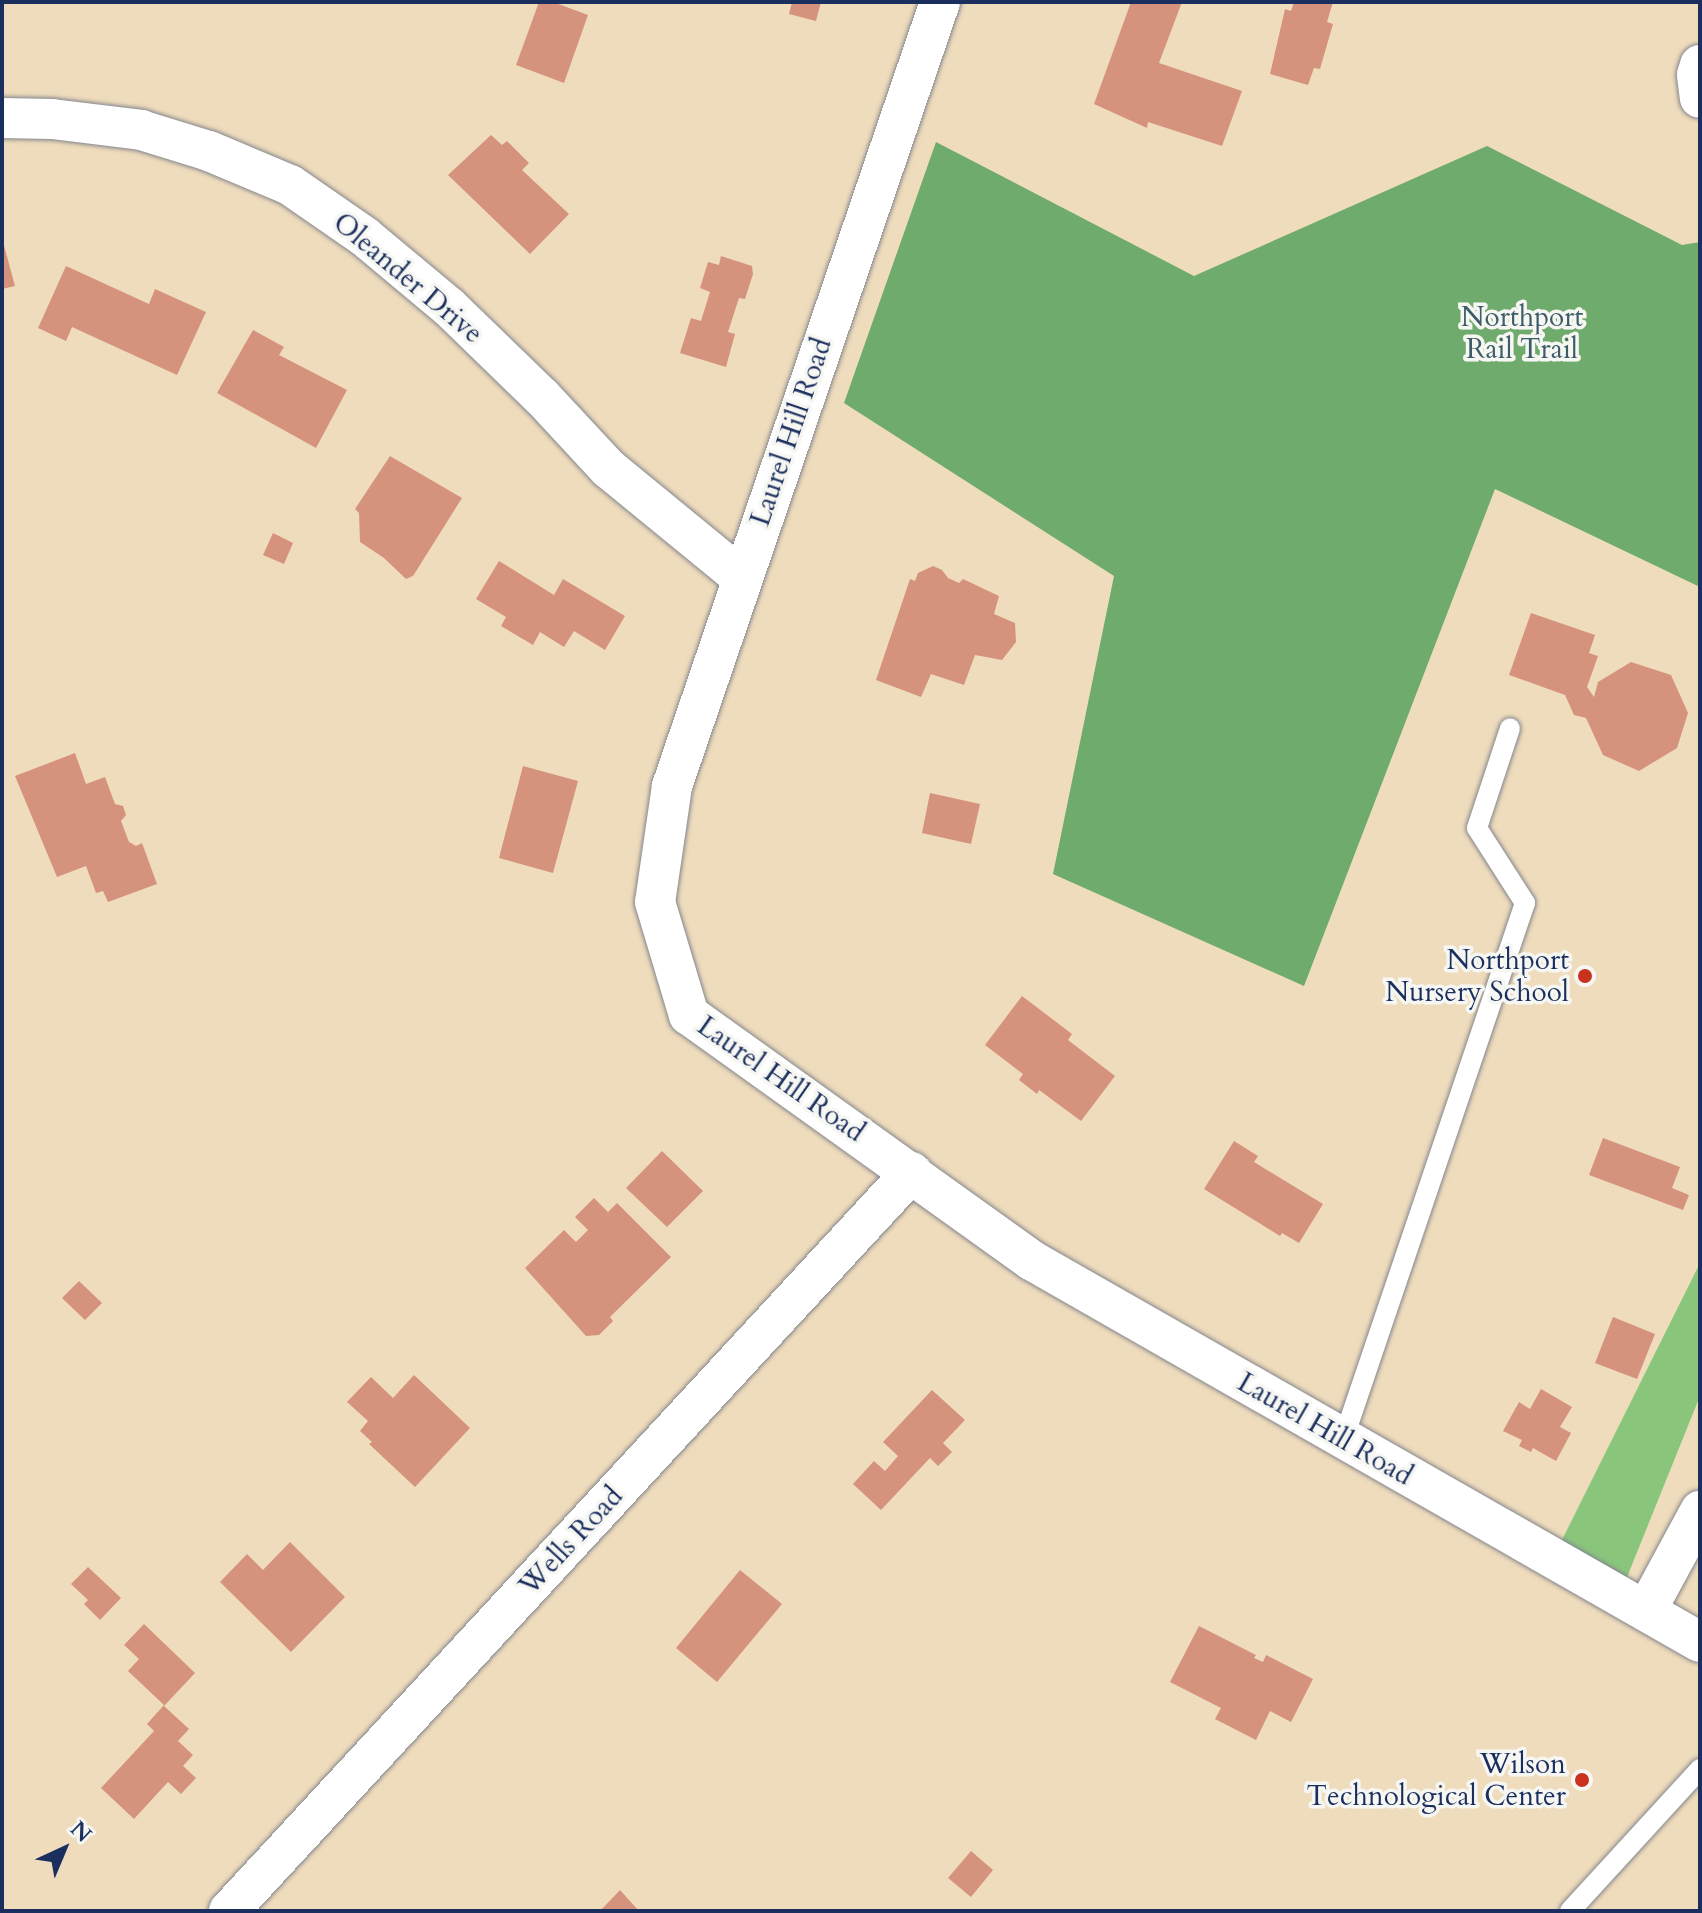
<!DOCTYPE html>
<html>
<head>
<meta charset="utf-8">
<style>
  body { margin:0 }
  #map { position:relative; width:1702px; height:1913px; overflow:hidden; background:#efdcbc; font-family:Cardo,serif }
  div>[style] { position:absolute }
  .green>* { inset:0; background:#89c67c }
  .forest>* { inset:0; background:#6eab6c }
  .building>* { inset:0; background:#d5937d }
  .roads { filter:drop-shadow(0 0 2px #85868d) drop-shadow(0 0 2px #85868d) }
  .lane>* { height:20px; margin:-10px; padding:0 10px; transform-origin:10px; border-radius:10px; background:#fff }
  .street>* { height:40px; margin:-20px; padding:0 20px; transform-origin:20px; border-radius:20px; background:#fff }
  .dots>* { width:22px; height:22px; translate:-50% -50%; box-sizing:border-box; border:4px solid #f6f6f2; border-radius:50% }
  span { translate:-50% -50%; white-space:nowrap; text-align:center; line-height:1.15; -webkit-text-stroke:7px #f6f6f2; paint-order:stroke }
  .street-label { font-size:28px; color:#1b2f5e }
  .park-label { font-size:28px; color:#3c5c67 }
  .poi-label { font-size:28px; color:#1b2f5e }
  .right { translate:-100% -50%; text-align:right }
  .frame { position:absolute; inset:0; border:4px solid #1b2f5e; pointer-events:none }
  .north { position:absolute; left:24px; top:1809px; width:80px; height:80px; -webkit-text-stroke:6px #f6f6f2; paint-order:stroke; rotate:44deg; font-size:22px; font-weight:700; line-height:32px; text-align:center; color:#1b2f5e }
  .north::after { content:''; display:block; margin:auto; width:28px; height:36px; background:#1b2f5e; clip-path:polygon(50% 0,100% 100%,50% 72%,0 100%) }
</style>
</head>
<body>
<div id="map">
  <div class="green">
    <div style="clip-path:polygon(1700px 1263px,1700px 1396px,1619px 1597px,1553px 1558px)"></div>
  </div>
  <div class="forest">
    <div style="clip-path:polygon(936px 142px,1194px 276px,1487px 146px,1682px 245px,1700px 242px,1700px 587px,1495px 489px,1304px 986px,1053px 874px,1114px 576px,844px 403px)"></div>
  </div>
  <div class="building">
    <div style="clip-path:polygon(539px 2px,553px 2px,588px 15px,564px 83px,516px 65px)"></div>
    <div style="clip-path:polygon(792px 2px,821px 2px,816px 21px,789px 14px)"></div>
    <div style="clip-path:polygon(1131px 2px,1182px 2px,1159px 63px,1242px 91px,1222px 146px,1148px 122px,1147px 128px,1094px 104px)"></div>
    <div style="clip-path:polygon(1294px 2px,1333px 2px,1327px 22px,1333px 24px,1320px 69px,1314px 68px,1308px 85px,1270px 74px,1285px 9px,1291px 11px)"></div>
    <div style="clip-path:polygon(491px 135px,502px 145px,507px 141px,529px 163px,522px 170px,569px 214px,530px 254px,448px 175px)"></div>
    <div style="clip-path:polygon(2px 238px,15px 286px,2px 289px)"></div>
    <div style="clip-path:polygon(721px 256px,752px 266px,753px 274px,745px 299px,739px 298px,728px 332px,735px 334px,726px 367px,680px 353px,691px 318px,701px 321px,710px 292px,700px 288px,708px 262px,719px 265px)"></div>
    <div style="clip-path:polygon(66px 266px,149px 304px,155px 289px,206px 312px,177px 375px,72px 327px,66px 341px,38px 328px)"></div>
    <div style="clip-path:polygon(253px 330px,284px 347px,279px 355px,347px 390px,316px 448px,217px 393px)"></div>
    <div style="clip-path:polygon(390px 456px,462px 498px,413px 576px,406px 579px,384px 558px,360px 542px,359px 513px,355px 509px)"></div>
    <div style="clip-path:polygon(273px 533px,293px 543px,284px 564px,263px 555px)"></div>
    <div style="clip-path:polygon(499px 561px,554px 595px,563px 579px,625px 616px,605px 650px,574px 631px,564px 647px,540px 632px,533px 645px,501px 626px,506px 617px,476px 599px)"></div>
    <div style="clip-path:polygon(933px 566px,942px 570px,948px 578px,959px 583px,963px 579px,999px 596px,994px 614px,1015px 623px,1016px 642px,1002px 660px,975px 655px,964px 685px,931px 674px,921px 697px,876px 680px,910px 579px,915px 581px,918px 573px)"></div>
    <div style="clip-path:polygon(1531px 613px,1595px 635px,1589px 653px,1598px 656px,1587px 687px,1594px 697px,1598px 682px,1631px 662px,1671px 675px,1688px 713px,1677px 748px,1639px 771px,1603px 755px,1586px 718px,1574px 715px,1565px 695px,1509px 675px)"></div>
    <div style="clip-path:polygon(75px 753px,86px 784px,105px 777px,115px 804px,123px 806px,126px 815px,121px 821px,129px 842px,136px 846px,142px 843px,157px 884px,108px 902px,103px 891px,96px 893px,86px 866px,57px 877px,15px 776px)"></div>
    <div style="clip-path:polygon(523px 766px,578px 781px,553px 873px,499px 858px)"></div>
    <div style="clip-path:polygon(930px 793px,980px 804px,971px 844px,922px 833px)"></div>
    <div style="clip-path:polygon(1022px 996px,1072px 1034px,1068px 1040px,1115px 1076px,1081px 1121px,1039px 1090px,1037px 1094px,1019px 1080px,1023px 1074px,985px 1045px)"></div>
    <div style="clip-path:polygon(1603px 1138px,1680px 1167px,1672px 1188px,1689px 1195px,1683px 1210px,1589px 1175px)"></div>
    <div style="clip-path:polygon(1234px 1141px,1258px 1156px,1254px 1162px,1323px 1204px,1299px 1243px,1282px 1233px,1280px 1236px,1204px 1189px)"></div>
    <div style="clip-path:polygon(662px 1151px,703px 1191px,667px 1227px,626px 1188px)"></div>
    <div style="clip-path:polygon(594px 1198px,608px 1212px,617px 1203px,671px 1257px,610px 1317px,613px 1321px,599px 1335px,586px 1336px,525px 1268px,564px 1230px,576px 1242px,588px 1230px,575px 1217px)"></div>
    <div style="clip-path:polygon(79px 1281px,102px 1303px,85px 1320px,62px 1298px)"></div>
    <div style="clip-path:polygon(1613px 1317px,1655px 1334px,1637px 1379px,1595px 1363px)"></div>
    <div style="clip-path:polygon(414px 1375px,470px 1428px,415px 1487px,369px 1444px,372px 1442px,360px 1431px,368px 1421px,347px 1402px,371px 1377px,393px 1398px)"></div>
    <div style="clip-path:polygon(1541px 1389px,1572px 1407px,1560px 1427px,1571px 1433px,1556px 1461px,1533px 1448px,1531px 1452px,1519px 1446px,1522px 1440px,1503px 1431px,1519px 1402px,1530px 1409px)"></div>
    <div style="clip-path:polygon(932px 1390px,965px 1420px,943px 1443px,952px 1452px,938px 1466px,930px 1458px,881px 1510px,853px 1484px,874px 1461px,885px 1471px,898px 1456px,883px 1442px)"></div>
    <div style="clip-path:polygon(290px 1542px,345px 1597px,291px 1652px,220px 1582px,247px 1554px,263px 1570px)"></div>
    <div style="clip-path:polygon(88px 1567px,121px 1598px,100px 1620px,84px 1604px,88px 1600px,71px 1584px)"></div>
    <div style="clip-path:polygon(740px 1570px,782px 1604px,717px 1682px,676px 1648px)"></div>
    <div style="clip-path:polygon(144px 1624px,195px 1673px,164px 1706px,189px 1729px,178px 1741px,193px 1755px,183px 1766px,196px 1778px,181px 1794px,168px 1782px,134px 1819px,101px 1788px,154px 1731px,147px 1724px,164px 1705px,128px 1671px,139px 1659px,124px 1645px)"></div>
    <div style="clip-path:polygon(1199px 1626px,1256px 1655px,1254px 1658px,1263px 1662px,1266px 1655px,1313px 1679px,1291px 1722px,1270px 1711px,1256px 1740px,1215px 1719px,1221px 1708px,1170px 1682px)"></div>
    <div style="clip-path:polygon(971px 1851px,993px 1870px,971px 1897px,948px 1878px)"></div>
    <div style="clip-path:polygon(620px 1890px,639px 1911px,600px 1911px)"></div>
  </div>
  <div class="roads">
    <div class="lane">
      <div style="left:1343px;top:1440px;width:567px;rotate:-71.28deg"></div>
      <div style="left:1525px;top:903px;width:89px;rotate:-122.6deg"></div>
      <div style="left:1477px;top:828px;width:105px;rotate:-71.7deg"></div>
      <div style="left:1570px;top:1911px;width:193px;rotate:-47.5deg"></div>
    </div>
    <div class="street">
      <div style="left:940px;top:2px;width:829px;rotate:108.87deg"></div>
      <div style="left:672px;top:786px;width:117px;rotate:98.3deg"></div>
      <div style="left:655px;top:902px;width:118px;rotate:73.3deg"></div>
      <div style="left:689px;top:1015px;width:421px;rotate:35.6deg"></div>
      <div style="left:1031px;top:1260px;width:770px;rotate:29.73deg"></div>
      <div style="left:1700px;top:65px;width:10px;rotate:107deg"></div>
      <div style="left:1697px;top:75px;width:23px;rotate:83deg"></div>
      <div style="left:2px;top:118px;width:50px;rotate:1.1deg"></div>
      <div style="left:52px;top:119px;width:90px;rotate:7deg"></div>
      <div style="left:141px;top:130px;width:71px;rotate:17.2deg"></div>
      <div style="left:209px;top:151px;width:88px;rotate:22.8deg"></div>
      <div style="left:290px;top:185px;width:91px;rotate:34.7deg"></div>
      <div style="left:365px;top:237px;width:109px;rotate:39.8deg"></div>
      <div style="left:449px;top:307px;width:129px;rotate:44.1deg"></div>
      <div style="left:542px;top:397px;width:98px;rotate:47.1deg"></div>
      <div style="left:609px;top:469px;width:172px;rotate:39.3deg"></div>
      <div style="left:1646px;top:1611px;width:114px;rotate:-61.6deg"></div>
      <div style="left:229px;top:1911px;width:1006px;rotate:-47.26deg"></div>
    </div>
  </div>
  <div class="dots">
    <div style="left:1585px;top:976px;background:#c8321e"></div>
    <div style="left:1582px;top:1780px;background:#c8321e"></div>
  </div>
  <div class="street-label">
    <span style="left:408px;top:278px;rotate:40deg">Oleander Drive</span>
    <span style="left:791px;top:432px;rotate:-71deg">Laurel Hill Road</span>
    <span style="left:781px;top:1079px;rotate:35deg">Laurel Hill Road</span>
    <span style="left:1325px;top:1429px;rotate:30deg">Laurel Hill Road</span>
    <span style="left:571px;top:1541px;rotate:-47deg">Wells Road</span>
  </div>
  <div class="park-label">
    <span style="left:1522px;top:333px">Northport<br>Rail Trail</span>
  </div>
  <div class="poi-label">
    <span class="right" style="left:1569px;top:976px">Northport<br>Nursery School</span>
    <span class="right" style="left:1566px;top:1780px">Wilson<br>Technological Center</span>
  </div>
  <div class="frame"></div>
  <div class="north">N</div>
</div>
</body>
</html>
